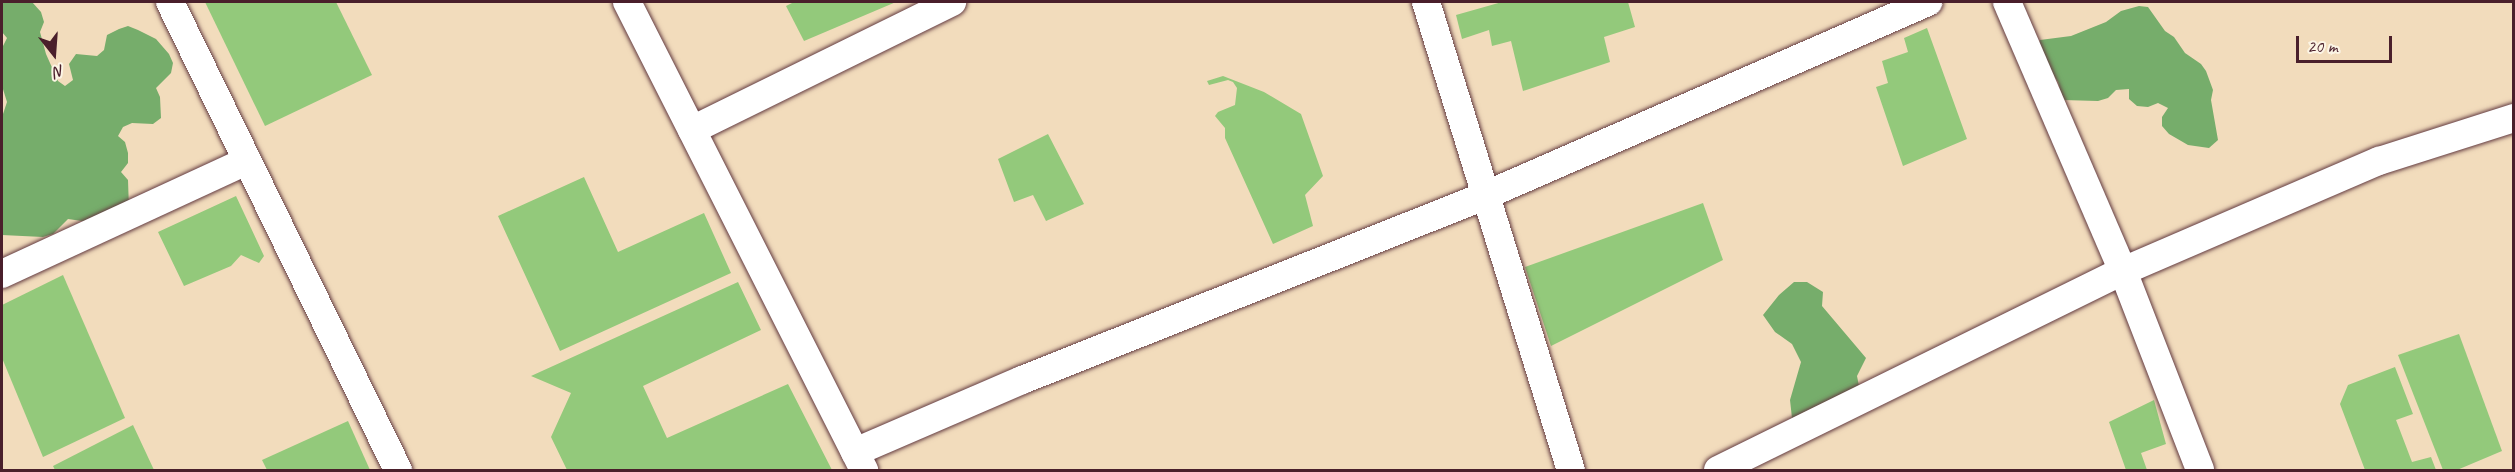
<!DOCTYPE html>
<html>
<head>
<meta charset="utf-8">
<style>
  body { margin:0 }
  #map { position:relative; width:2515px; height:472px; overflow:hidden; background:#f2dcbc; font-family:Caveat,sans-serif }
  div>[style] { position:absolute }
  .green>* { inset:0; background:#93c97b }
  .forest>* { inset:0; background:#76ad6b }
  .roads { filter:drop-shadow(0 0 2px #633b41) drop-shadow(0 0 2px #633b41) }
  .street>* { height:28px; margin:-14px; padding:0 14px; transform-origin:14px; border-radius:14px; background:#fff }
  span { translate:-50% -50%; white-space:nowrap; text-align:center; line-height:1.15; -webkit-text-stroke:6px #fcf5e5; paint-order:stroke }
  .frame { position:absolute; inset:0; border:3px solid #4a1f2b; pointer-events:none }
  .north { position:absolute; left:24px; top:24px; width:60px; height:60px; -webkit-text-stroke:4px #fcf5e5; paint-order:stroke; rotate:163deg; font-size:16px; font-weight:700; line-height:24px; text-align:center; color:#4a1f2b }
  .north::after { content:''; display:block; margin:auto; width:21px; height:27px; background:#4a1f2b; clip-path:polygon(50% 0,100% 100%,50% 72%,0 100%) }
  .scale { position:absolute; left:2296px; top:36px; width:96px; height:27px; box-sizing:border-box; border:3px solid #4a1f2b; border-top:0; padding-left:8px; font-size:18px; line-height:21px; white-space:nowrap; color:#4a1f2b; -webkit-text-stroke:4px #fcf5e5; paint-order:stroke }
</style>
</head>
<body>
<div id="map">
  <div class="green">
    <div style="clip-path:polygon(205px 2px,336px 2px,372px 75px,265px 126px)"></div>
    <div style="clip-path:polygon(794px 2px,896px 2px,804px 41px,786px 6px)"></div>
    <div style="clip-path:polygon(1502px 2px,1628px 2px,1635px 27px,1604px 37px,1610px 62px,1523px 91px,1511px 41px,1492px 46px,1489px 30px,1462px 39px,1456px 15px)"></div>
    <div style="clip-path:polygon(1927px 28px,1967px 139px,1903px 166px,1876px 87px,1888px 83px,1882px 61px,1908px 52px,1904px 38px)"></div>
    <div style="clip-path:polygon(1223px 76px,1264px 92px,1301px 114px,1323px 176px,1305px 195px,1313px 226px,1273px 244px,1225px 138px,1225px 128px,1215px 116px,1218px 112px,1235px 105px,1237px 88px,1233px 82px,1228px 80px,1209px 85px,1207px 81px)"></div>
    <div style="clip-path:polygon(1048px 134px,1084px 204px,1046px 221px,1033px 195px,1014px 202px,998px 159px)"></div>
    <div style="clip-path:polygon(584px 177px,618px 252px,704px 213px,731px 273px,560px 351px,498px 216px)"></div>
    <div style="clip-path:polygon(236px 196px,264px 256px,259px 263px,241px 255px,231px 266px,184px 286px,158px 232px)"></div>
    <div style="clip-path:polygon(1703px 203px,1723px 260px,1551px 346px,1525px 267px)"></div>
    <div style="clip-path:polygon(63px 275px,125px 418px,43px 457px,2px 358px,2px 305px)"></div>
    <div style="clip-path:polygon(738px 282px,761px 330px,643px 386px,667px 438px,788px 384px,832px 470px,567px 470px,551px 437px,571px 393px,531px 376px)"></div>
    <div style="clip-path:polygon(2459px 334px,2502px 451px,2457px 470px,2443px 470px,2398px 355px)"></div>
    <div style="clip-path:polygon(2395px 367px,2413px 414px,2396px 420px,2412px 462px,2431px 457px,2436px 470px,2365px 470px,2340px 404px,2348px 385px)"></div>
    <div style="clip-path:polygon(2154px 400px,2166px 444px,2141px 453px,2147px 470px,2126px 470px,2109px 422px)"></div>
    <div style="clip-path:polygon(348px 421px,370px 470px,267px 470px,262px 460px)"></div>
    <div style="clip-path:polygon(133px 425px,154px 470px,55px 470px,53px 466px)"></div>
  </div>
  <div class="forest">
    <div style="clip-path:polygon(2px 2px,32px 2px,41px 12px,44px 22px,40px 32px,46px 54px,58px 81px,65px 86px,73px 80px,69px 64px,76px 54px,97px 56px,104px 50px,107px 35px,119px 29px,128px 26px,138px 30px,156px 39px,169px 54px,173px 63px,171px 73px,156px 88px,160px 97px,161px 118px,153px 124px,132px 123px,123px 127px,118px 136px,125px 142px,128px 153px,128px 163px,121px 172px,128px 180px,129px 209px,89px 222px,68px 219px,53px 234px,43px 237px,2px 235px,2px 117px,7px 102px,2px 86px,2px 48px,7px 38px,2px 32px)"></div>
    <div style="clip-path:polygon(2139px 6px,2148px 7px,2165px 31px,2174px 37px,2185px 53px,2201px 64px,2206px 71px,2213px 90px,2211px 100px,2218px 140px,2209px 148px,2188px 145px,2169px 134px,2162px 126px,2162px 117px,2168px 108px,2158px 103px,2148px 107px,2137px 106px,2129px 99px,2129px 89px,2116px 90px,2108px 98px,2098px 101px,2063px 100px,2058px 82px,2038px 50px,2040px 40px,2071px 36px,2106px 22px,2121px 11px)"></div>
    <div style="clip-path:polygon(1794px 282px,1807px 282px,1823px 292px,1822px 306px,1866px 358px,1857px 376px,1859px 386px,1792px 418px,1790px 400px,1801px 362px,1792px 344px,1775px 332px,1763px 315px,1779px 295px)"></div>
  </div>
  <div class="roads">
    <div class="street">
      <div style="left:170px;top:2px;width:521px;rotate:64.03deg"></div>
      <div style="left:627px;top:2px;width:525px;rotate:63.14deg"></div>
      <div style="left:1426px;top:2px;width:490px;rotate:72.8deg"></div>
      <div style="left:2007px;top:2px;width:293px;rotate:66.7deg"></div>
      <div style="left:2123px;top:271px;width:213px;rotate:68.8deg"></div>
      <div style="left:692px;top:130px;width:290px;rotate:-26.2deg"></div>
      <div style="left:2px;top:274px;width:270px;rotate:-24.8deg"></div>
      <div style="left:855px;top:452px;width:182px;rotate:-23.3deg"></div>
      <div style="left:1022px;top:380px;width:497px;rotate:-21.7deg"></div>
      <div style="left:1484px;top:196px;width:485px;rotate:-23.6deg"></div>
      <div style="left:1718px;top:470px;width:451px;rotate:-26.2deg"></div>
      <div style="left:2123px;top:271px;width:279px;rotate:-23.3deg"></div>
      <div style="left:2379px;top:161px;width:142px;rotate:-17.7deg"></div>
    </div>
  </div>
  <div class="frame"></div>
  <div class="north">N</div>
  <div class="scale">20 m</div>
</div>
</body>
</html>
